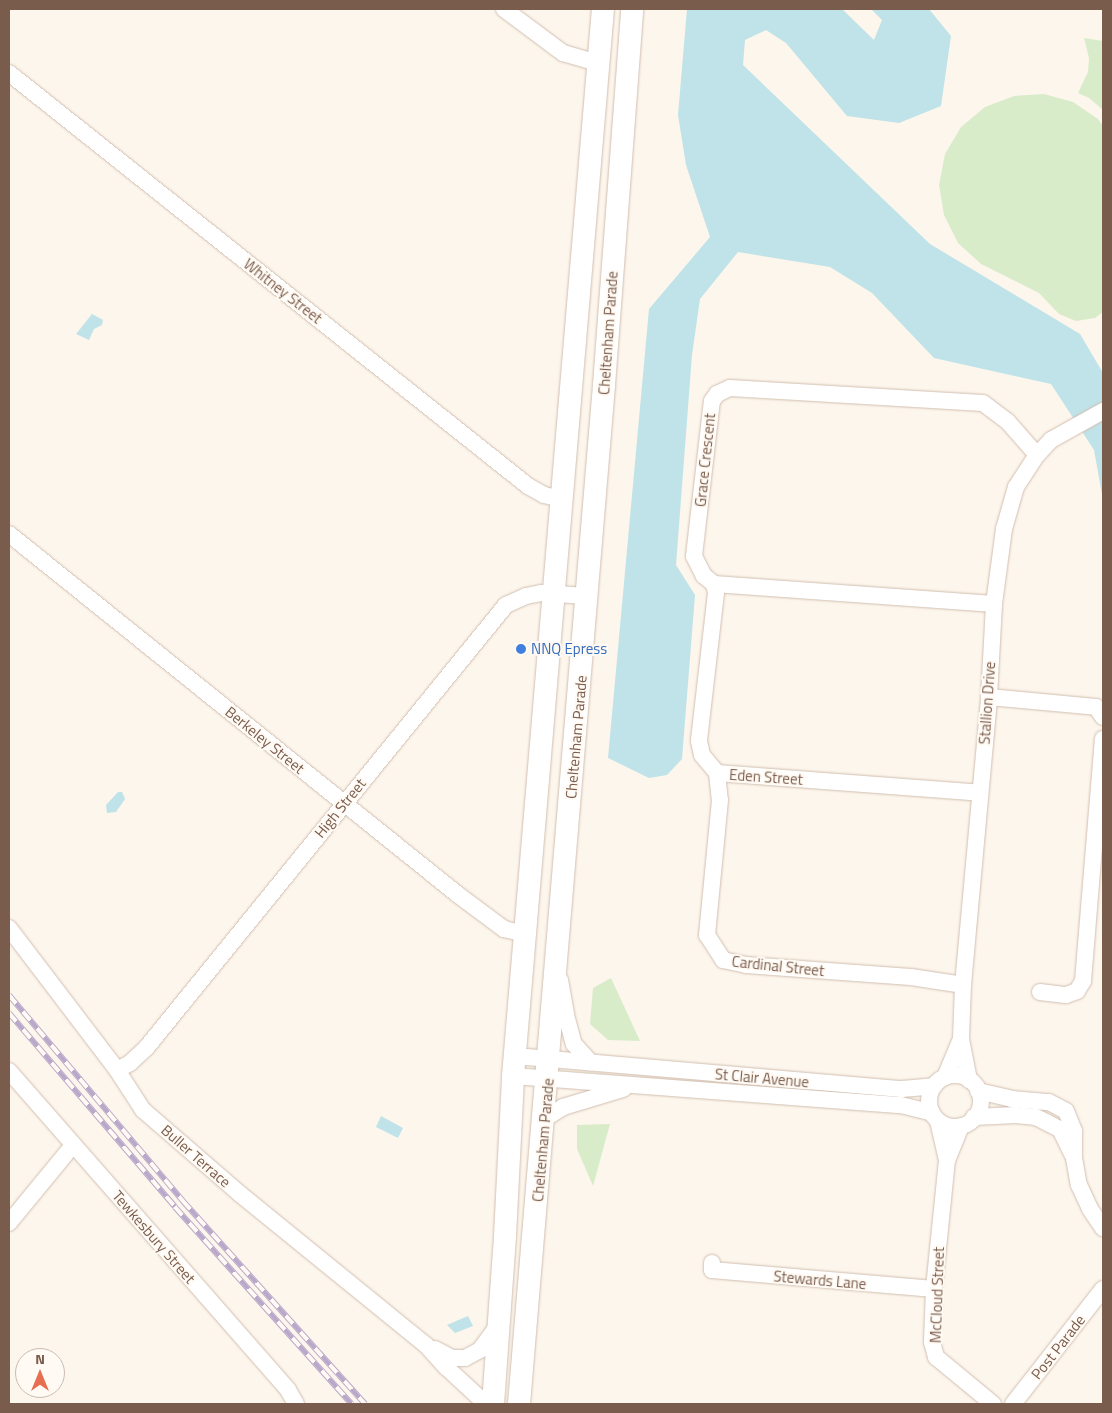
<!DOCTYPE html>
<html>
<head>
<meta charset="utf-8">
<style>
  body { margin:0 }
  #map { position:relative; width:1112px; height:1413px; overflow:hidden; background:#fdf6ec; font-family:"Titillium Web",sans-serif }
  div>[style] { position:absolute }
  .green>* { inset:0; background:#d8ecc9 }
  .water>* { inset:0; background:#bfe3e8 }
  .roads { filter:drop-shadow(0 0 1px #d1beb0) drop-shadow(0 0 1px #d1beb0) }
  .minor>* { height:16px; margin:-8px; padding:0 8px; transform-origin:8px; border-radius:8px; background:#fff }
  .minor>.ring { margin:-8px; padding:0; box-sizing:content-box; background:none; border:16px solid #fff; border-radius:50% }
  .secondary>* { height:22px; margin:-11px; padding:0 11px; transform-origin:11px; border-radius:11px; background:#fff }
  .rail>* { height:5.5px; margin-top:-2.75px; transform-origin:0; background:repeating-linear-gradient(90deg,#fffaf3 0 11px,#b9a8c9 0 22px); box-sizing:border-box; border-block:1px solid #b9a8c9 }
  .dots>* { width:14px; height:14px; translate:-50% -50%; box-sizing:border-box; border:2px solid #fffaf3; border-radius:50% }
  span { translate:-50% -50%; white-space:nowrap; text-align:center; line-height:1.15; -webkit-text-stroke:4px #fffaf3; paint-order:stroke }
  .street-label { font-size:15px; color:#7a5c4d }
  .shop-label { font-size:15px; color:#366cbe }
  .left { translate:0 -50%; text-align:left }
  .frame { position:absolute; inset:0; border:10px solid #7a5c4d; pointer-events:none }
  .north { position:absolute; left:15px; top:1348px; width:50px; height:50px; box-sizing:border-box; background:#fffaf3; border:1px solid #cabbb1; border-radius:50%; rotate:0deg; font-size:14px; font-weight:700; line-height:20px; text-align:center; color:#7a5c4d }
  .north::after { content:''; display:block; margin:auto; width:18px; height:22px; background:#e76f51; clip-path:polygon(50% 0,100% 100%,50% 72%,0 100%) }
</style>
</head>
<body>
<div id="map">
  <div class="green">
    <div style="clip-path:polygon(1084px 38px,1103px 41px,1103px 110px,1089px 98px,1078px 93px,1088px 72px,1089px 58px)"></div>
    <div style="clip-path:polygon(1044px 94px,1073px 102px,1098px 119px,1103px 126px,1103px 312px,1095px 318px,1076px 321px,1059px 314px,1039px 293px,981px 264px,958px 243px,944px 215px,939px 185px,945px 154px,961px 127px,985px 107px,1014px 96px)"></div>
    <div style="clip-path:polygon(611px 978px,640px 1041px,608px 1040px,590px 1024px,593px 988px)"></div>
    <div style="clip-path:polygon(610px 1124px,593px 1186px,577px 1149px,577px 1125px)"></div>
  </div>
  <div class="water">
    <div style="clip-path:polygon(687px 9px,842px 9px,874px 40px,882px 20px,871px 9px,929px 9px,951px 36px,941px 106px,899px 123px,847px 116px,786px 43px,766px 30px,745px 40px,743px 65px,930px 244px,1080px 334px,1103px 373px,1103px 500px,1094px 450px,1051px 384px,934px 358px,872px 293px,830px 267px,738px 252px,700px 299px,692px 355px,676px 565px,695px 595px,682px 759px,667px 775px,649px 778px,608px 758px,649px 309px,710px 237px,686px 165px,678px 115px)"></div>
    <div style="clip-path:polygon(92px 314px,103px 320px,102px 325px,94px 329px,89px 340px,76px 334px)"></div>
    <div style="clip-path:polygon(118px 792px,122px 792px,125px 799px,116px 812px,107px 813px,106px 805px)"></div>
    <div style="clip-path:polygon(381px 1116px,403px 1128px,398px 1138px,376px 1127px)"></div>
    <div style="clip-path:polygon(468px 1316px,473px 1326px,455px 1333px,447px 1325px)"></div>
  </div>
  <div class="roads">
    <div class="minor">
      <div style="left:504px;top:9px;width:74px;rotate:36.7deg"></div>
      <div style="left:563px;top:53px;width:37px;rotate:16deg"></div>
      <div style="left:9px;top:73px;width:663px;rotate:38.51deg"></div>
      <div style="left:528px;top:486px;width:18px;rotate:29deg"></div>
      <div style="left:544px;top:495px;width:18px;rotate:13deg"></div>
      <div style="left:9px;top:534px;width:575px;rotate:38.78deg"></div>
      <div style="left:457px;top:894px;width:59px;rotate:36.7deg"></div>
      <div style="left:504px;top:929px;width:23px;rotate:13deg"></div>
      <div style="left:714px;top:584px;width:9px;rotate:77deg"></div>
      <div style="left:716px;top:593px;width:149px;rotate:96.6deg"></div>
      <div style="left:699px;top:741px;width:14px;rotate:78deg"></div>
      <div style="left:702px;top:755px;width:23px;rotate:50deg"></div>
      <div style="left:717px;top:773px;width:264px;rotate:4.3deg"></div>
      <div style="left:994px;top:604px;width:281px;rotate:-175.9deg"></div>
      <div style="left:714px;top:584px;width:13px;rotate:-141deg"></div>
      <div style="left:704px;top:576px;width:22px;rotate:-117deg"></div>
      <div style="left:694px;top:556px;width:156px;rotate:-83.4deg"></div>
      <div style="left:712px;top:401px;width:9px;rotate:-54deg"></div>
      <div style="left:717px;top:394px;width:14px;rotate:-25deg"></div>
      <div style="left:730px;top:388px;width:253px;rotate:3.4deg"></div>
      <div style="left:983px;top:403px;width:31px;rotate:37deg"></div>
      <div style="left:1008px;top:422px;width:44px;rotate:48.7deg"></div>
      <div style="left:989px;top:697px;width:107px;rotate:5.3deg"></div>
      <div style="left:1096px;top:707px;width:12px;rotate:55deg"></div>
      <div style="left:717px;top:773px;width:27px;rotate:84deg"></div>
      <div style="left:720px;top:800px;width:136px;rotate:95.5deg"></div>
      <div style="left:707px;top:935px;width:30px;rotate:57deg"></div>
      <div style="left:723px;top:960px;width:24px;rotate:12deg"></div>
      <div style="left:746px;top:965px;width:165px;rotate:4.2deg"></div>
      <div style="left:911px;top:977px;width:53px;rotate:8.7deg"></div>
      <div style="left:9px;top:928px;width:178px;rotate:52.7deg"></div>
      <div style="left:117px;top:1070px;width:48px;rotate:57deg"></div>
      <div style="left:143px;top:1110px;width:128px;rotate:40.9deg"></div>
      <div style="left:240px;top:1194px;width:240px;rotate:39.1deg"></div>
      <div style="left:426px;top:1345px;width:30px;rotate:48deg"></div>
      <div style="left:446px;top:1367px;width:54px;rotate:42.8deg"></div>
      <div style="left:560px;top:980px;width:36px;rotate:80deg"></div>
      <div style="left:566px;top:1015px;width:30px;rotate:75deg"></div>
      <div style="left:574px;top:1044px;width:25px;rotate:48deg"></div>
      <div style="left:1040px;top:992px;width:26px;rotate:7deg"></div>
      <div style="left:1066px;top:995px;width:12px;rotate:-20deg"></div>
      <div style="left:1077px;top:991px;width:12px;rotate:-59deg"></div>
      <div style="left:1083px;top:981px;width:243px;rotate:-85.3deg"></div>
      <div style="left:515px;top:1056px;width:388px;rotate:4.9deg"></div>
      <div style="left:902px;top:1089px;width:32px;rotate:-5deg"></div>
      <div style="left:117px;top:1070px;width:15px;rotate:-28deg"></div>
      <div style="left:130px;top:1063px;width:23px;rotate:-43deg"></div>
      <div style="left:147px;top:1047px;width:569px;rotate:-50.92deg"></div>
      <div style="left:506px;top:605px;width:22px;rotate:-24deg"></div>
      <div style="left:526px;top:596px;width:15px;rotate:-11deg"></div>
      <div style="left:541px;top:593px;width:46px;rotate:3.7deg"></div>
      <div style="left:9px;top:1071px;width:424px;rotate:48.8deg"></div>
      <div style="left:288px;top:1390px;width:16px;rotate:60deg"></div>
      <div class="ring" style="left:929px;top:1075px;width:36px;height:36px"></div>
      <div style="left:513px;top:1076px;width:389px;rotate:4.3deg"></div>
      <div style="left:901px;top:1105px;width:32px;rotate:14deg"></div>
      <div style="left:945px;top:1077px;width:41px;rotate:-67.2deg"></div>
      <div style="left:969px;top:1080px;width:42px;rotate:-101deg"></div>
      <div style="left:961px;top:1039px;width:54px;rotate:-87.9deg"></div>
      <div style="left:963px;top:985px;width:289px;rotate:-84.8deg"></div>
      <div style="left:989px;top:697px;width:93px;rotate:-86.9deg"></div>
      <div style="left:994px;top:604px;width:76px;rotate:-82.4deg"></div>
      <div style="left:1004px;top:529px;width:44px;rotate:-74.1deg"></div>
      <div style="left:1016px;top:487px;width:38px;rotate:-57deg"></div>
      <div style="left:1037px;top:455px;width:21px;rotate:-47deg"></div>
      <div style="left:1051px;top:440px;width:60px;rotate:-29.1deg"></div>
      <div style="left:978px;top:1091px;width:35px;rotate:13deg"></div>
      <div style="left:1012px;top:1099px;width:37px;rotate:5deg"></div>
      <div style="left:1049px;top:1102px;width:19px;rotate:28deg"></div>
      <div style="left:1066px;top:1111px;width:22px;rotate:68deg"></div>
      <div style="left:1074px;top:1131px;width:27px;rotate:90deg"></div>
      <div style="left:1074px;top:1158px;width:27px;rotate:80deg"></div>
      <div style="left:1079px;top:1185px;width:26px;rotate:65deg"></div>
      <div style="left:1090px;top:1209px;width:23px;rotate:56deg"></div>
      <div style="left:974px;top:1117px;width:42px;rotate:-2.7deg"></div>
      <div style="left:1016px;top:1115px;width:20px;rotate:6deg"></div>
      <div style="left:1036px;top:1117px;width:27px;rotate:27deg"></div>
      <div style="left:1060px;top:1129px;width:28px;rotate:64deg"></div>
      <div style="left:544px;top:1119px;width:22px;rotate:-32deg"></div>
      <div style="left:563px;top:1107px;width:63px;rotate:-16.7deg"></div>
      <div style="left:938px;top:1121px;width:40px;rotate:77deg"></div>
      <div style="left:961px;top:1126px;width:37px;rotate:112deg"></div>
      <div style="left:947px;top:1160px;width:130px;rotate:95.8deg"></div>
      <div style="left:934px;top:1289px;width:53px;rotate:92.2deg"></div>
      <div style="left:932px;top:1342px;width:16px;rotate:75deg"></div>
      <div style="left:936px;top:1357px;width:74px;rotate:39.5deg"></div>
      <div style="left:9px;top:1223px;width:101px;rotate:-50.6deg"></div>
      <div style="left:712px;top:1263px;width:7px;rotate:90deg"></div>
      <div style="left:712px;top:1270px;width:223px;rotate:4.9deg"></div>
      <div style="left:435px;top:1349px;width:19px;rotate:28deg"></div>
      <div style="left:452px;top:1358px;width:13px"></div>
      <div style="left:465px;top:1358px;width:17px;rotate:-28deg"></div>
      <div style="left:480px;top:1350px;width:31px;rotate:-54deg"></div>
      <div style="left:1013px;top:1404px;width:146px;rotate:-52deg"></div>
    </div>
    <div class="secondary">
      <div style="left:493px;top:1404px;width:168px;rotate:-85.9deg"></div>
      <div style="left:505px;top:1236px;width:160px;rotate:-87.1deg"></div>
      <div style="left:513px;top:1076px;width:1071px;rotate:-85.18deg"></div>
      <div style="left:519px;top:1404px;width:1023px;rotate:-85.23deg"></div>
      <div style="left:604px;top:385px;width:377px;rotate:-85.7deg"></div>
    </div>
  </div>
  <div class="rail">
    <div style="left:9px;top:995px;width:270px;rotate:49.8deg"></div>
    <div style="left:183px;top:1201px;width:273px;rotate:48.1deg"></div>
    <div style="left:9px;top:1013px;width:255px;rotate:49.4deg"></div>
    <div style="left:175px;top:1207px;width:265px;rotate:48.1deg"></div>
  </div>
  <div class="dots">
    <div style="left:521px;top:649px;background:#3f7fe0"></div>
  </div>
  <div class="street-label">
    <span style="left:283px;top:291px;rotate:38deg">Whitney Street</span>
    <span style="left:608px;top:333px;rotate:-86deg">Cheltenham Parade</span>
    <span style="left:705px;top:460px;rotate:-84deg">Grace Crescent</span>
    <span style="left:987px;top:703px;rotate:-86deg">Stallion Drive</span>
    <span style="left:576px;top:737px;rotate:-85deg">Cheltenham Parade</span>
    <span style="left:265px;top:740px;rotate:39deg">Berkeley Street</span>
    <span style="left:766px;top:777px;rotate:4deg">Eden Street</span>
    <span style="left:340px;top:808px;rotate:-51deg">High Street</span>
    <span style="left:778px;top:966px;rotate:6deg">Cardinal Street</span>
    <span style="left:762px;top:1078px;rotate:5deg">St Clair Avenue</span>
    <span style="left:543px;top:1140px;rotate:-85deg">Cheltenham Parade</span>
    <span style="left:196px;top:1156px;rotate:41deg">Buller Terrace</span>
    <span style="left:154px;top:1237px;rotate:49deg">Tewkesbury Street</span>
    <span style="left:820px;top:1280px;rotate:5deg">Stewards Lane</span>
    <span style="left:937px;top:1295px;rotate:-88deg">McCloud Street</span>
    <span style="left:1058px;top:1347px;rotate:-52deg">Post Parade</span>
  </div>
  <div class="shop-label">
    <span class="left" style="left:531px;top:649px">NNQ Epress</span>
  </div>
  <div class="frame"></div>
  <div class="north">N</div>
</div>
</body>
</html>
